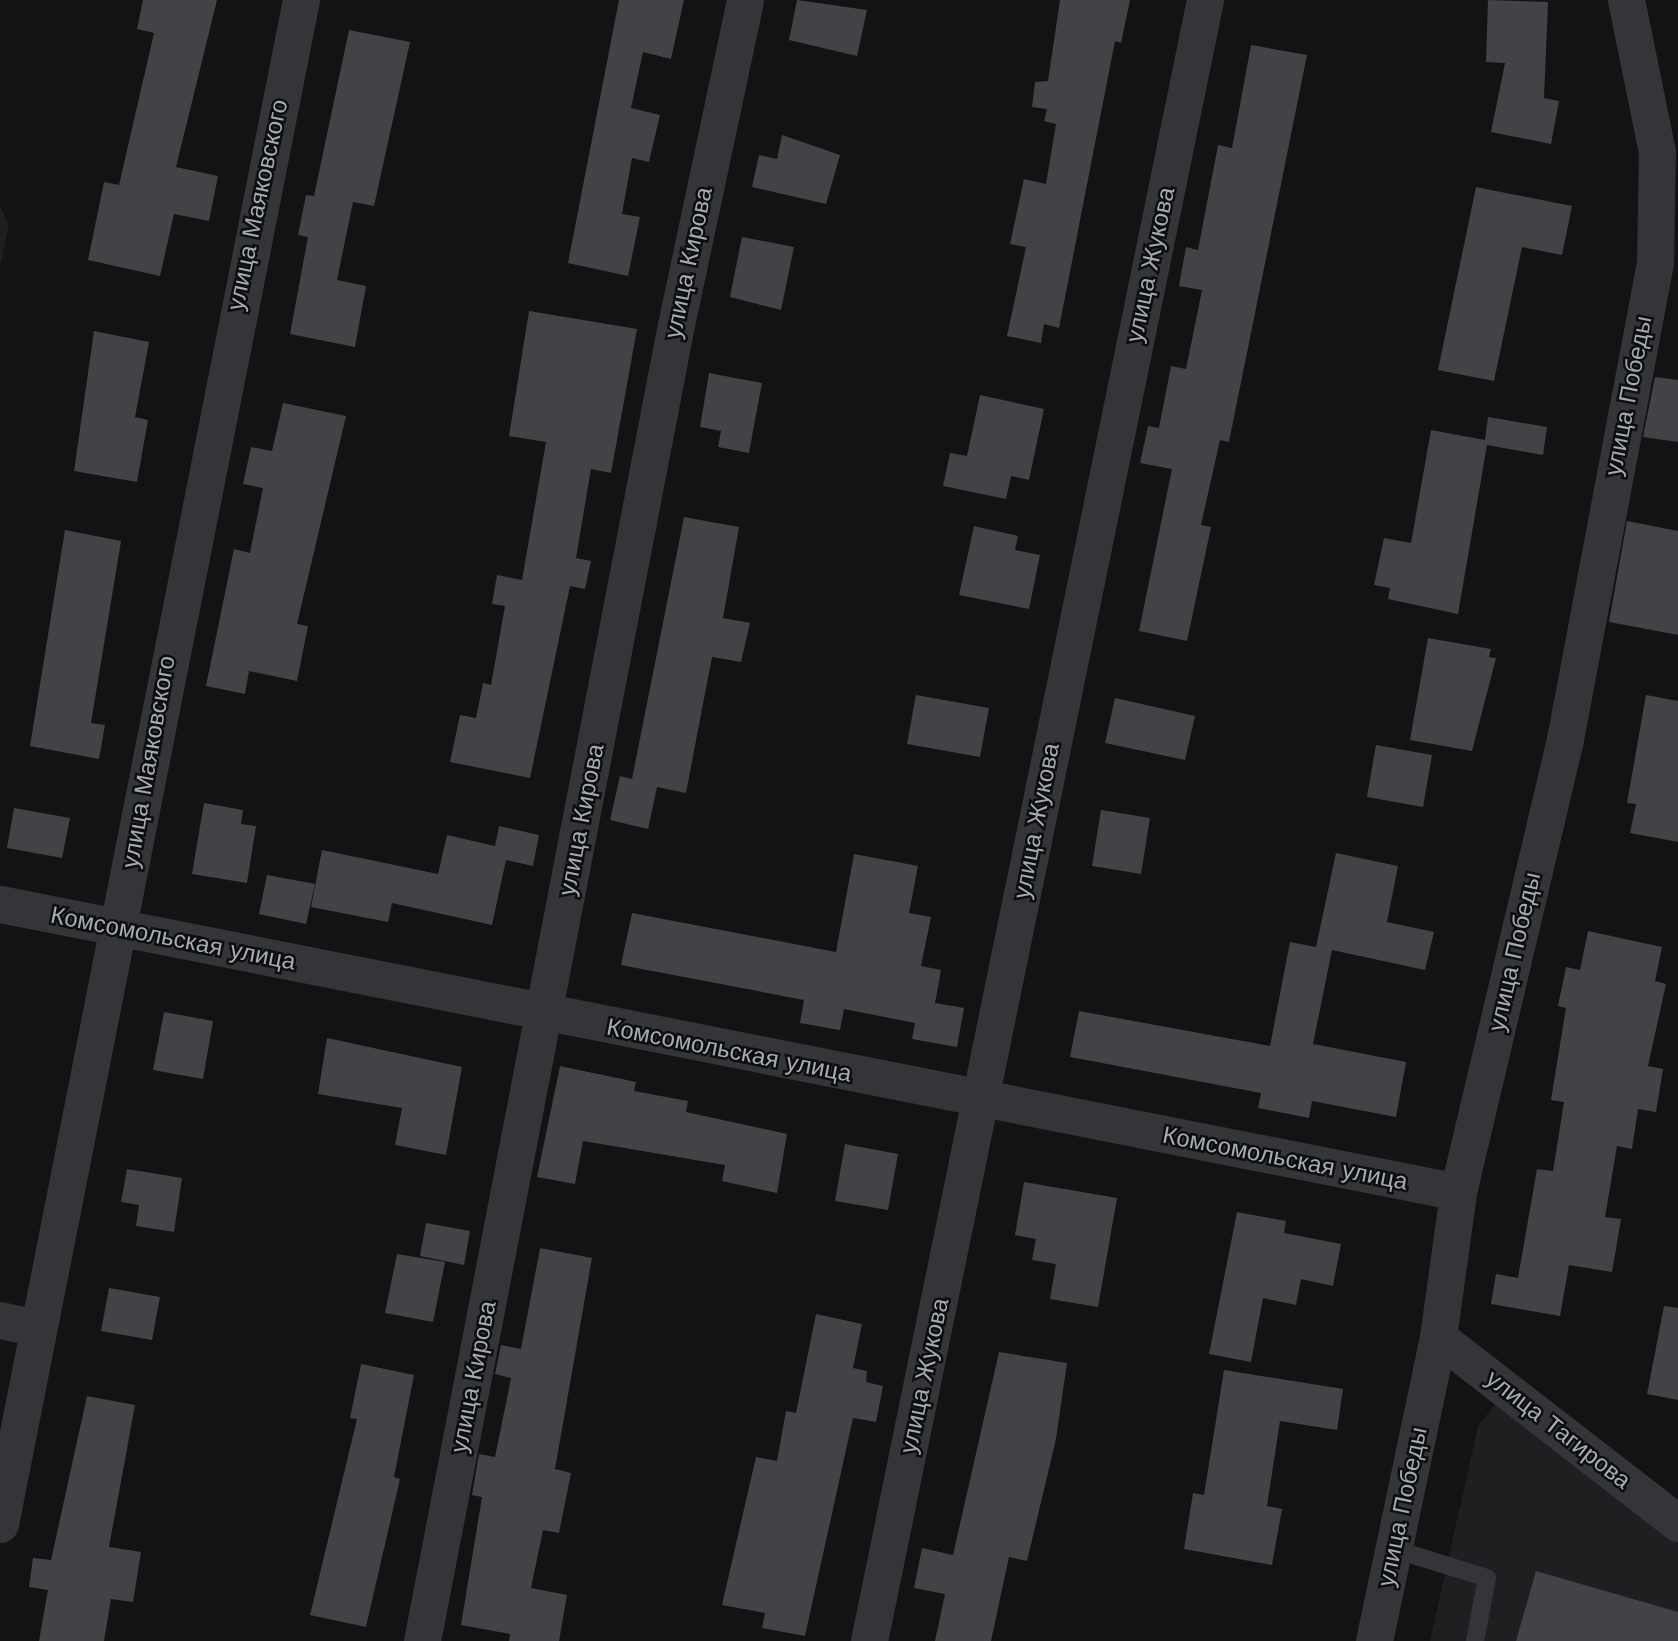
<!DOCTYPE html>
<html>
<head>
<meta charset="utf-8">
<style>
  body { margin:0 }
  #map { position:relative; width:1678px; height:1641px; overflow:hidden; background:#131314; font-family:"Work Sans",sans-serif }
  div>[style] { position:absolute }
  .built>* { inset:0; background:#1f1f21 }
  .building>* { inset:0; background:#424347 }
  .service>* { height:18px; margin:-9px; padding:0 9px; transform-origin:9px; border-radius:9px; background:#343539 }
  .minor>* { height:37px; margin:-18.5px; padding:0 18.5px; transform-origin:18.5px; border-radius:18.5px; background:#343539 }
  span { translate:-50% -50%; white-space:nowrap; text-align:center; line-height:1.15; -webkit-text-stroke:5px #0e0e0f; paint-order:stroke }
  .street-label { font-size:24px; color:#a5abb4 }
</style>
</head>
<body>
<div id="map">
  <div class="built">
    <div style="clip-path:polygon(0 206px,9px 225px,0 266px)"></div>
    <div style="clip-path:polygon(1500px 1398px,1678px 1544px,1678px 1641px,1430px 1641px,1478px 1426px)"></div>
  </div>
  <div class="building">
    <div style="clip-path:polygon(143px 0,217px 0,176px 167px,218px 176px,209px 221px,174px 214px,160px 276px,88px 260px,104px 182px,119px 185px,154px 33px,137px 29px)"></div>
    <div style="clip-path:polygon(619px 0,684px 0,671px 59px,643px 52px,631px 108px,660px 115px,649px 162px,632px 158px,622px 214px,640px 217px,628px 276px,568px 263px)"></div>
    <div style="clip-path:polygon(797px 0,867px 10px,857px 56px,789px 40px)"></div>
    <div style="clip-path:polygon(1060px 0,1130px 0,1121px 43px,1115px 41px,1059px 328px,1044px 324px,1041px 343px,1007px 336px,1026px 247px,1010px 244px,1024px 179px,1046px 184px,1056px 124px,1044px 121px,1047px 109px,1032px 107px,1035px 82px,1048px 81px)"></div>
    <div style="clip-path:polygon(1488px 0,1548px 2px,1544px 98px,1559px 101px,1551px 144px,1491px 132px,1505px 63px,1486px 62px)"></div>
    <div style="clip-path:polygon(349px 30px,410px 42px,374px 206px,353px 202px,337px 280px,366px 286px,355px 347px,290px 334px,308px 237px,298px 235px,306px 195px,314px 196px)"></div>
    <div style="clip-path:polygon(1251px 45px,1307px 55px,1229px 442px,1220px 440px,1201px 525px,1211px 527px,1187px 641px,1139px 631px,1172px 469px,1140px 463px,1148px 426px,1159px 428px,1171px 366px,1186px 369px,1202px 290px,1179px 286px,1186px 247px,1198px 250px,1218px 145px,1232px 148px)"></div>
    <div style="clip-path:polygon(782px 135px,840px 155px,826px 204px,752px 187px,759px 155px,777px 159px)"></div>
    <div style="clip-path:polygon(1476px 187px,1572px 206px,1562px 255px,1522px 247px,1494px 381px,1438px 370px)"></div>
    <div style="clip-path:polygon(742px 237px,794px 247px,781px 310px,730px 297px)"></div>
    <div style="clip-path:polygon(529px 311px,637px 329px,611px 473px,591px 469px,576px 558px,591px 561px,585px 589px,570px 586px,530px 778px,450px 762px,460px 715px,476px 718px,483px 683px,491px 685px,505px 606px,492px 604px,497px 575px,522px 580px,546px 442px,509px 436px)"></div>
    <div style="clip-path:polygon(94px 331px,149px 342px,135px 417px,148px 420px,137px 482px,74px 471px)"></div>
    <div style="clip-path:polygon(709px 373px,762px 383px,749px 453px,718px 447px,721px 431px,700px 427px)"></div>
    <div style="clip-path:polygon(1655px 377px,1678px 380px,1678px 442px,1643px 437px)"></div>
    <div style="clip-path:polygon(980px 395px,1044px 409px,1029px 480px,1011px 476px,1006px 499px,943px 486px,950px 453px,967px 456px)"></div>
    <div style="clip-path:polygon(283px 403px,346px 416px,297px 624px,308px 626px,297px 681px,249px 671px,245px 694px,206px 686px,234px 549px,250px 553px,263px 488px,243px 484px,251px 447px,272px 451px)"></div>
    <div style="clip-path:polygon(1488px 417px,1547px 427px,1543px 455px,1487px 445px,1458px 614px,1388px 599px,1390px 588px,1374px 585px,1384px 538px,1411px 543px,1431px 430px,1485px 440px)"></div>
    <div style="clip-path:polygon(684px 517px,739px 527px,723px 618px,750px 623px,741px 662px,712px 657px,686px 793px,657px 787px,648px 829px,610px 820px,620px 776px,632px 779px)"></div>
    <div style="clip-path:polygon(1627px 521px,1678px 531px,1678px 635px,1609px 622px)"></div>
    <div style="clip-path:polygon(974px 526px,1018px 536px,1015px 550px,1040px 555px,1029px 609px,959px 595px)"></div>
    <div style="clip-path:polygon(65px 530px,121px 541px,91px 723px,105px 725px,99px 759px,30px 746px)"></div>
    <div style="clip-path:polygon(1428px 638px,1491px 649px,1489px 657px,1496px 658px,1472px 751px,1410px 740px)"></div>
    <div style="clip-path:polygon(916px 695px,989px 708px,980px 757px,907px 744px)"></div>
    <div style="clip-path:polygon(1646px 695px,1678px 701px,1678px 842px,1630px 833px,1636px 804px,1627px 803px)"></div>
    <div style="clip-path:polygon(1115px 698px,1195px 716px,1185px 760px,1105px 743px)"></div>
    <div style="clip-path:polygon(1376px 745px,1432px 755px,1423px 807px,1367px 797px)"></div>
    <div style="clip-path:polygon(204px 803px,243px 810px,241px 824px,256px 826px,247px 883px,192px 874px)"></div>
    <div style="clip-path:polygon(14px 808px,70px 818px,62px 858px,7px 848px)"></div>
    <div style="clip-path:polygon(1101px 810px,1150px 818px,1141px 874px,1092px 866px)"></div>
    <div style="clip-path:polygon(499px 826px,539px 835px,533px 866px,506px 860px,492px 925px,392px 903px,388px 922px,311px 907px,322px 850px,438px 874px,447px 835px,495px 846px)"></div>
    <div style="clip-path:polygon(1336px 853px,1398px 866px,1387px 922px,1434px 932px,1425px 970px,1332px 950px,1313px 1044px,1406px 1062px,1396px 1117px,1312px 1101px,1309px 1118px,1258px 1108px,1261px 1093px,1070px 1057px,1079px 1011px,1270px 1046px,1290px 942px,1316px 947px)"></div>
    <div style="clip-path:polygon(854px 854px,918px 866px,909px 913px,931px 917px,921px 966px,941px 970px,935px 1003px,964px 1008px,957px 1047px,912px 1039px,915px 1023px,844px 1009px,840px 1030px,800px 1023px,804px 1000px,621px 965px,632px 913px,836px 952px)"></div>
    <div style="clip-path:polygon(267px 875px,315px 884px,306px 924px,259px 914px)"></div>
    <div style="clip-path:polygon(1588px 931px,1662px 947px,1655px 981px,1666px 984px,1648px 1066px,1663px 1069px,1656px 1112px,1638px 1109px,1632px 1149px,1617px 1146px,1605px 1217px,1621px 1219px,1612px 1272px,1569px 1265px,1560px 1316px,1491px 1304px,1496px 1274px,1518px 1278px,1537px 1169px,1553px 1171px,1564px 1102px,1551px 1100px,1566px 1008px,1558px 1006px,1566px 967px,1580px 970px)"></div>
    <div style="clip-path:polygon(164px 1012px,213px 1021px,203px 1079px,153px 1070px)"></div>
    <div style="clip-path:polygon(327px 1038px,462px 1067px,446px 1155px,395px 1145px,402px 1108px,318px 1094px)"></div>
    <div style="clip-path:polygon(560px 1066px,636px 1082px,634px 1091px,688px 1101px,686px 1112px,787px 1134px,777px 1193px,722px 1181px,725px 1165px,583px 1141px,575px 1184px,537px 1177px)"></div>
    <div style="clip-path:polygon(845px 1144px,898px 1154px,888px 1210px,835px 1201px)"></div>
    <div style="clip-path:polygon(127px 1169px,182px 1178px,174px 1232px,136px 1226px,139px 1205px,121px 1202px)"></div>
    <div style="clip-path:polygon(1024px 1182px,1117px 1198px,1098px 1307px,1050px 1299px,1056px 1264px,1032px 1260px,1036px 1239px,1015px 1235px)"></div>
    <div style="clip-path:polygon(1237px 1212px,1286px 1221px,1284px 1233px,1341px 1244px,1333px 1286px,1301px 1279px,1296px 1305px,1263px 1298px,1251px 1362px,1209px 1354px)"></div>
    <div style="clip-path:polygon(426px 1223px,470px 1231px,464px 1265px,420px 1256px)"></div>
    <div style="clip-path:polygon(540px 1248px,592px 1258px,555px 1469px,571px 1473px,559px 1533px,543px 1530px,531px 1588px,567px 1595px,559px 1641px,509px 1641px,510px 1634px,461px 1625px,482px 1497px,472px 1495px,479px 1454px,495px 1457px,511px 1378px,495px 1374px,501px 1345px,521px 1349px)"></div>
    <div style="clip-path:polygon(397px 1254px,445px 1262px,433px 1322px,385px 1313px)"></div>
    <div style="clip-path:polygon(109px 1288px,160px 1297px,152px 1340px,101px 1331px)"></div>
    <div style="clip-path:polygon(1664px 1306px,1678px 1308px,1678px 1400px,1647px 1394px)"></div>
    <div style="clip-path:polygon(816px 1314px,862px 1324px,853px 1368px,867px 1371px,866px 1382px,883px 1386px,876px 1422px,853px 1418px,805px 1636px,762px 1628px,765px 1613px,722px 1605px,756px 1457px,777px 1461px,786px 1411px,796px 1413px)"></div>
    <div style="clip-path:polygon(999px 1352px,1067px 1363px,1056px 1439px,1027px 1561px,1009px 1557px,991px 1641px,935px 1641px,945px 1594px,914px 1588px,922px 1548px,953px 1555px)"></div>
    <div style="clip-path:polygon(361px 1364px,414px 1375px,394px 1477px,400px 1479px,366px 1627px,310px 1615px,357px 1419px,350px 1418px)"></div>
    <div style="clip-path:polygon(1224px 1370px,1343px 1389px,1337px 1430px,1280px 1421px,1267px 1506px,1282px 1509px,1272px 1565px,1184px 1549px,1193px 1493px,1204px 1495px)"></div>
    <div style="clip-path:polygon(87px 1396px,135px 1405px,109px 1547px,141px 1552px,133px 1602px,111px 1599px,104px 1641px,39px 1641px,48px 1590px,29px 1587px,33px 1558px,51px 1560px)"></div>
    <div style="clip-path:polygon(1536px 1571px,1678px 1612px,1678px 1641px,1516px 1641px)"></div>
  </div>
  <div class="service">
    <div style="left:1394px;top:1549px;width:97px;rotate:17.3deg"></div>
    <div style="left:1487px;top:1578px;width:64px;rotate:100.8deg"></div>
  </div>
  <div class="minor">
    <div style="left:0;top:904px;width:1486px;rotate:11.17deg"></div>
    <div style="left:0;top:1320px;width:38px;rotate:12deg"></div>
    <div style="left:1438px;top:1337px;width:304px;rotate:37.8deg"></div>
    <div style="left:0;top:1524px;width:1553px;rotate:-78.83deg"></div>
    <div style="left:422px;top:1641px;width:1340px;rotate:-79.08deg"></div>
    <div style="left:676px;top:325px;width:332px;rotate:-78deg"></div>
    <div style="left:869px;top:1641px;width:1675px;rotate:-78.43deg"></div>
    <div style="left:1374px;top:1641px;width:311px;rotate:-78.1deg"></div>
    <div style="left:1438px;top:1337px;width:146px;rotate:-82.1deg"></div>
    <div style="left:1458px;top:1192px;width:465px;rotate:-76.7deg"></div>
    <div style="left:1565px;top:739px;width:485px;rotate:-79.3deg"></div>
    <div style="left:1655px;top:262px;width:110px;rotate:-89deg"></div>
    <div style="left:1657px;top:152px;width:155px;rotate:-101.5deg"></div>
  </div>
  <div class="street-label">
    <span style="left:258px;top:205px;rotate:-78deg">улица Маяковского</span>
    <span style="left:689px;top:263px;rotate:-78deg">улица Кирова</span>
    <span style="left:1151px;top:265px;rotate:-78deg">улица Жукова</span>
    <span style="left:1629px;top:396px;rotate:-79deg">улица Победы</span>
    <span style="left:149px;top:762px;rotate:-80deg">улица Маяковского</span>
    <span style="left:582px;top:820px;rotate:-79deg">улица Кирова</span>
    <span style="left:1037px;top:821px;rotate:-79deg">улица Жукова</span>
    <span style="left:173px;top:939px;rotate:11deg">Комсомольская улица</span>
    <span style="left:1515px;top:952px;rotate:-77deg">улица Победы</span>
    <span style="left:729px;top:1051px;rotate:11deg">Комсомольская улица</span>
    <span style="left:1285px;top:1159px;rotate:11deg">Комсомольская улица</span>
    <span style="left:925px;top:1376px;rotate:-78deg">улица Жукова</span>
    <span style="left:474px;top:1377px;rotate:-79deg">улица Кирова</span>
    <span style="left:1558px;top:1430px;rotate:38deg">улица Тагирова</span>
    <span style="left:1403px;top:1507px;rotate:-78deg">улица Победы</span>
  </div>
</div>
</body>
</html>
